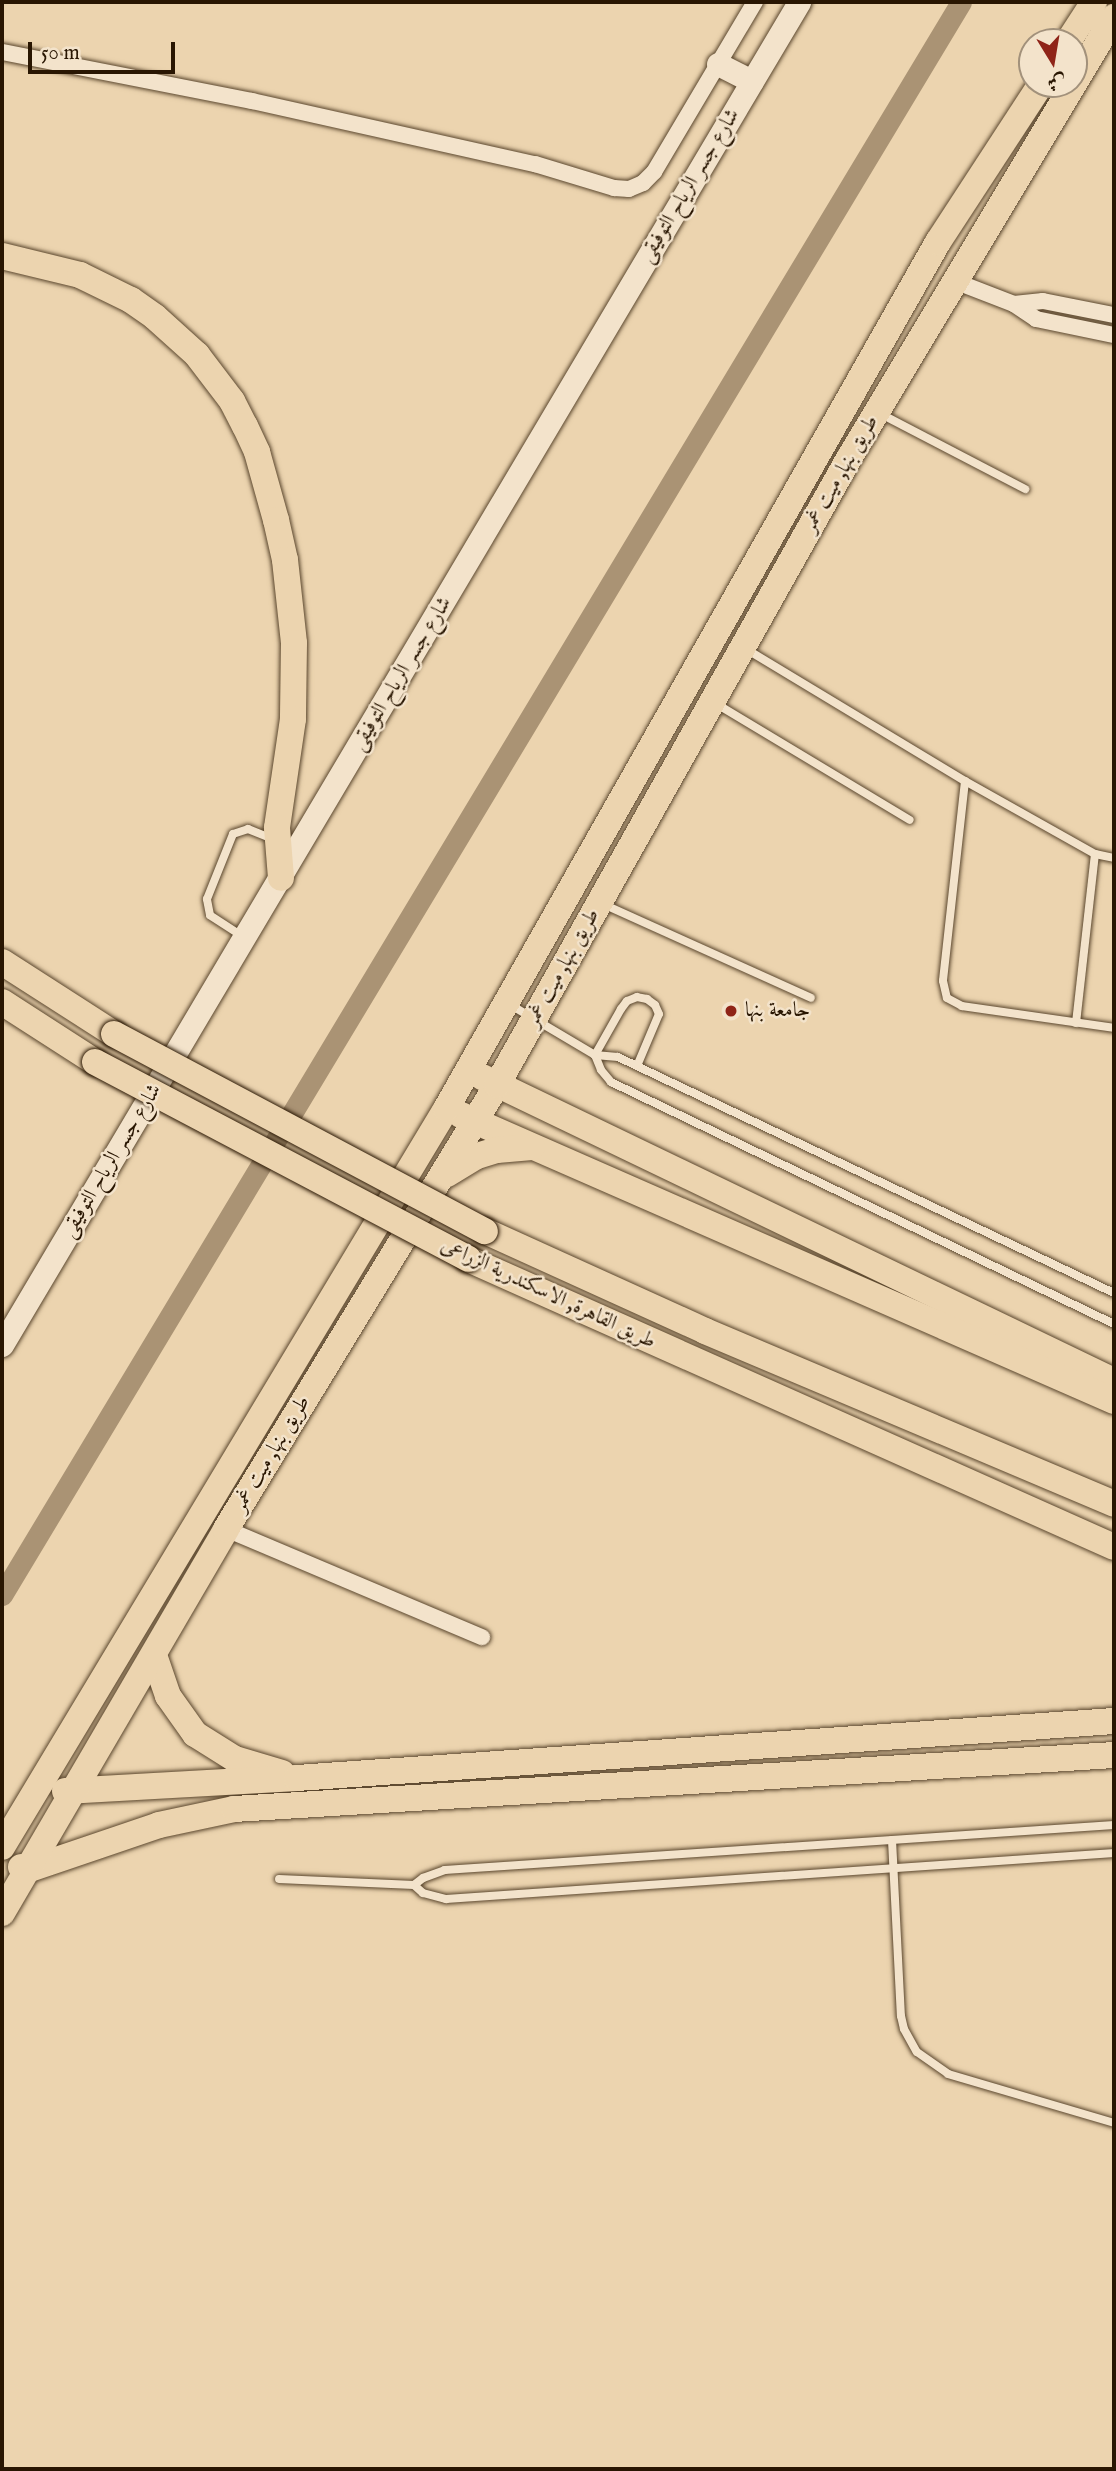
<!DOCTYPE html>
<html>
<head>
<meta charset="utf-8">
<style>
  body { margin:0 }
  #map { position:relative; width:1116px; height:2471px; overflow:hidden; background:#ecd4af; font-family:"IM FELL English",Amiri,serif }
  div>[style] { position:absolute }
  .canal>* { height:21px; margin:-10.5px; padding:0 10.5px; transform-origin:10.5px; border-radius:10.5px; background:#aa9374 }
  .roads { filter:drop-shadow(0 0 2px #5a462d) drop-shadow(0 0 2px #5a462d) }
  .service>* { height:8px; margin:-4px; padding:0 4px; transform-origin:4px; border-radius:4px; background:#f3e3cb }
  .minor>* { height:16px; margin:-8px; padding:0 8px; transform-origin:8px; border-radius:8px; background:#f3e3cb }
  .secondary>* { height:23px; margin:-11.5px; padding:0 11.5px; transform-origin:11.5px; border-radius:11.5px; background:#f3e3cb }
  .trunk>* { height:26px; margin:-13px; padding:0 13px; transform-origin:13px; border-radius:13px; background:#ecd4af }
  .bridges { filter:drop-shadow(0 0 2px #291602) drop-shadow(0 0 2px #291602) }
  .trunk-bridge>* { height:26px; margin:-13px; padding:0 13px; transform-origin:13px; border-radius:13px; background:#ecd4af }
  .dots>* { width:19px; height:19px; translate:-50% -50%; box-sizing:border-box; border:4px solid #f3e3cb; border-radius:50% }
  span { translate:-50% -50%; white-space:nowrap; text-align:center; line-height:1.15; -webkit-text-stroke:5px #f3e3cb; paint-order:stroke }
  .street-label { font-size:21px; color:#291602 }
  .poi-label { font-size:21px; color:#291602 }
  .left { translate:0 -50%; text-align:left }
  .frame { position:absolute; inset:0; border:4px solid #291602; pointer-events:none }
  .north { position:absolute; left:1018px; top:28px; width:70px; height:70px; box-sizing:border-box; background:#f3e3cb; border:2px solid #a2917b; border-radius:50%; rotate:169deg; font-size:19px; font-weight:700; line-height:28px; text-align:center; color:#291602 }
  .north::after { content:''; display:block; margin:auto; width:24px; height:32px; background:#8f2418; clip-path:polygon(50% 0,100% 100%,50% 72%,0 100%) }
  .scale { position:absolute; left:28px; top:42px; width:147px; height:32px; box-sizing:border-box; border:4px solid #291602; border-top:0; padding-left:9px; font-size:21px; line-height:24px; white-space:nowrap; color:#291602; -webkit-text-stroke:5px #f3e3cb; paint-order:stroke }
</style>
</head>
<body>
<div id="map">
  <div class="canal">
    <div style="left:2px;top:1595px;width:1859px;rotate:-58.95deg"></div>
  </div>
  <div class="roads">
    <div class="service">
      <div style="left:879px;top:413px;width:165px;rotate:27.5deg"></div>
      <div style="left:746px;top:649px;width:256px;rotate:31.1deg"></div>
      <div style="left:965px;top:781px;width:149px;rotate:29.3deg"></div>
      <div style="left:1095px;top:854px;width:19px;rotate:12deg"></div>
      <div style="left:715px;top:703px;width:227px;rotate:31deg"></div>
      <div style="left:965px;top:781px;width:201px;rotate:96.3deg"></div>
      <div style="left:943px;top:981px;width:17px;rotate:77deg"></div>
      <div style="left:947px;top:998px;width:17px;rotate:28deg"></div>
      <div style="left:962px;top:1006px;width:154px;rotate:8.2deg"></div>
      <div style="left:603px;top:904px;width:228px;rotate:24.3deg"></div>
      <div style="left:242px;top:936px;width:38px;rotate:-147deg"></div>
      <div style="left:210px;top:915px;width:16px;rotate:-101deg"></div>
      <div style="left:207px;top:899px;width:70px;rotate:-68.2deg"></div>
      <div style="left:233px;top:834px;width:16px;rotate:-18deg"></div>
      <div style="left:248px;top:829px;width:27px;rotate:22deg"></div>
      <div style="left:509px;top:1004px;width:100px;rotate:30.7deg"></div>
      <div style="left:595px;top:1055px;width:23px;rotate:5deg"></div>
      <div style="left:618px;top:1057px;width:549px;rotate:25.45deg"></div>
      <div style="left:1076px;top:1023px;width:170px;rotate:-83.6deg"></div>
      <div style="left:637px;top:1066px;width:56px;rotate:-67.1deg"></div>
      <div style="left:659px;top:1014px;width:10px;rotate:-114deg"></div>
      <div style="left:655px;top:1005px;width:10px;rotate:-143deg"></div>
      <div style="left:647px;top:999px;width:10px;rotate:-169deg"></div>
      <div style="left:637px;top:997px;width:11px;rotate:158deg"></div>
      <div style="left:627px;top:1001px;width:10px;rotate:127deg"></div>
      <div style="left:621px;top:1009px;width:53px;rotate:119.5deg"></div>
      <div style="left:595px;top:1055px;width:16px;rotate:68deg"></div>
      <div style="left:601px;top:1070px;width:16px;rotate:50deg"></div>
      <div style="left:611px;top:1082px;width:558px;rotate:25.69deg"></div>
      <div style="left:1114px;top:1825px;width:671px;rotate:176.15deg"></div>
      <div style="left:445px;top:1870px;width:23px;rotate:160deg"></div>
      <div style="left:423px;top:1878px;width:11px;rotate:142deg"></div>
      <div style="left:414px;top:1885px;width:12px;rotate:42deg"></div>
      <div style="left:423px;top:1893px;width:24px;rotate:15deg"></div>
      <div style="left:446px;top:1899px;width:670px;rotate:-3.94deg"></div>
      <div style="left:892px;top:1840px;width:176px;rotate:87.1deg"></div>
      <div style="left:901px;top:2016px;width:13px;rotate:77deg"></div>
      <div style="left:904px;top:2029px;width:26px;rotate:61deg"></div>
      <div style="left:917px;top:2052px;width:38px;rotate:35deg"></div>
      <div style="left:948px;top:2074px;width:173px;rotate:16.4deg"></div>
      <div style="left:279px;top:1879px;width:135px;rotate:2.5deg"></div>
    </div>
    <div class="minor">
      <div style="left:2px;top:52px;width:255px;rotate:11.1deg"></div>
      <div style="left:252px;top:101px;width:290px;rotate:12.6deg"></div>
      <div style="left:535px;top:164px;width:83px;rotate:16.9deg"></div>
      <div style="left:614px;top:188px;width:15px;rotate:4deg"></div>
      <div style="left:629px;top:189px;width:15px;rotate:-23deg"></div>
      <div style="left:643px;top:183px;width:16px;rotate:-45deg"></div>
      <div style="left:654px;top:172px;width:198px;rotate:-59.3deg"></div>
      <div style="left:957px;top:282px;width:61px;rotate:21.1deg"></div>
      <div style="left:1014px;top:304px;width:27px;rotate:34deg"></div>
      <div style="left:1036px;top:319px;width:80px;rotate:11.6deg"></div>
      <div style="left:1014px;top:304px;width:29px;rotate:-6deg"></div>
      <div style="left:1043px;top:301px;width:72px;rotate:11.2deg"></div>
      <div style="left:226px;top:1529px;width:278px;rotate:22.9deg"></div>
    </div>
    <div class="secondary">
      <div style="left:718px;top:64px;width:38px;rotate:27deg"></div>
      <div style="left:2px;top:1345px;width:1562px;rotate:-59.31deg"></div>
    </div>
    <div class="trunk">
      <div style="left:1068px;top:42px;width:48px;rotate:-57deg"></div>
      <div style="left:2px;top:256px;width:80px;rotate:13.7deg"></div>
      <div style="left:80px;top:275px;width:57px;rotate:26.1deg"></div>
      <div style="left:131px;top:300px;width:29px;rotate:35deg"></div>
      <div style="left:155px;top:317px;width:57px;rotate:42.1deg"></div>
      <div style="left:197px;top:355px;width:58px;rotate:52.7deg"></div>
      <div style="left:232px;top:401px;width:28px;rotate:63deg"></div>
      <div style="left:245px;top:426px;width:29px;rotate:65deg"></div>
      <div style="left:257px;top:452px;width:71px;rotate:74.4deg"></div>
      <div style="left:276px;top:520px;width:41px;rotate:77.3deg"></div>
      <div style="left:285px;top:560px;width:83px;rotate:83.8deg"></div>
      <div style="left:294px;top:643px;width:76px;rotate:90.8deg"></div>
      <div style="left:293px;top:719px;width:110px;rotate:98.4deg"></div>
      <div style="left:277px;top:828px;width:50px;rotate:85.4deg"></div>
      <div style="left:2px;top:962px;width:133px;rotate:32.7deg"></div>
      <div style="left:2px;top:1002px;width:111px;rotate:32.8deg"></div>
      <div style="left:482px;top:1077px;width:701px;rotate:25.69deg"></div>
      <div style="left:461px;top:1115px;width:713px;rotate:23.65deg"></div>
      <div style="left:447px;top:1174px;width:35px;rotate:-31deg"></div>
      <div style="left:477px;top:1156px;width:21px;rotate:-17deg"></div>
      <div style="left:497px;top:1150px;width:35px;rotate:-5deg"></div>
      <div style="left:485px;top:1231px;width:242px;rotate:24.4deg"></div>
      <div style="left:705px;top:1331px;width:444px;rotate:22.9deg"></div>
      <div style="left:468px;top:1259px;width:707px;rotate:24.03deg"></div>
      <div style="left:154px;top:1655px;width:43px;rotate:71.1deg"></div>
      <div style="left:168px;top:1696px;width:47px;rotate:54.6deg"></div>
      <div style="left:195px;top:1734px;width:47px;rotate:32deg"></div>
      <div style="left:235px;top:1759px;width:49px;rotate:16.6deg"></div>
      <div style="left:65px;top:1791px;width:232px;rotate:-3.2deg"></div>
      <div style="left:297px;top:1778px;width:819px;rotate:-3.99deg"></div>
      <div style="left:2px;top:1847px;width:861px;rotate:-58.97deg"></div>
      <div style="left:446px;top:1109px;width:997px;rotate:-60.43deg"></div>
      <div style="left:938px;top:242px;width:189px;rotate:-56.9deg"></div>
      <div style="left:21px;top:1867px;width:7px;rotate:27deg"></div>
      <div style="left:27px;top:1870px;width:139px;rotate:-18.8deg"></div>
      <div style="left:159px;top:1825px;width:77px;rotate:-12deg"></div>
      <div style="left:234px;top:1809px;width:882px;rotate:-3.51deg"></div>
      <div style="left:2px;top:1913px;width:445px;rotate:-59.7deg"></div>
      <div style="left:226px;top:1529px;width:520px;rotate:-58.6deg"></div>
      <div style="left:497px;top:1085px;width:717px;rotate:-60.68deg"></div>
      <div style="left:848px;top:460px;width:517px;rotate:-59.02deg"></div>
    </div>
  </div>
  <div class="bridges">
    <div class="trunk-bridge">
      <div style="left:114px;top:1034px;width:420px;rotate:28deg"></div>
      <div style="left:95px;top:1062px;width:422px;rotate:27.8deg"></div>
    </div>
  </div>
  <div class="dots">
    <div style="left:731px;top:1011px;background:#8f2418"></div>
  </div>
  <div class="street-label">
    <span style="left:690px;top:186px;rotate:-59deg">شارع جسر الرياح التوفيقى</span>
    <span style="left:841px;top:474px;rotate:-60deg">طريق بنها, ميت غمر</span>
    <span style="left:402px;top:674px;rotate:-59deg">شارع جسر الرياح التوفيقى</span>
    <span style="left:563px;top:968px;rotate:-61deg">طريق بنها, ميت غمر</span>
    <span style="left:112px;top:1161px;rotate:-59deg">شارع جسر الرياح التوفيقى</span>
    <span style="left:548px;top:1294px;rotate:25deg">طريق القاهرة, الاسكندرية الزراعى</span>
    <span style="left:272px;top:1454px;rotate:-59deg">طريق بنها, ميت غمر</span>
  </div>
  <div class="poi-label">
    <span class="left" style="left:745px;top:1011px">جامعة بنها</span>
  </div>
  <div class="frame"></div>
  <div class="north">ش</div>
  <div class="scale">50 m</div>
</div>
</body>
</html>
